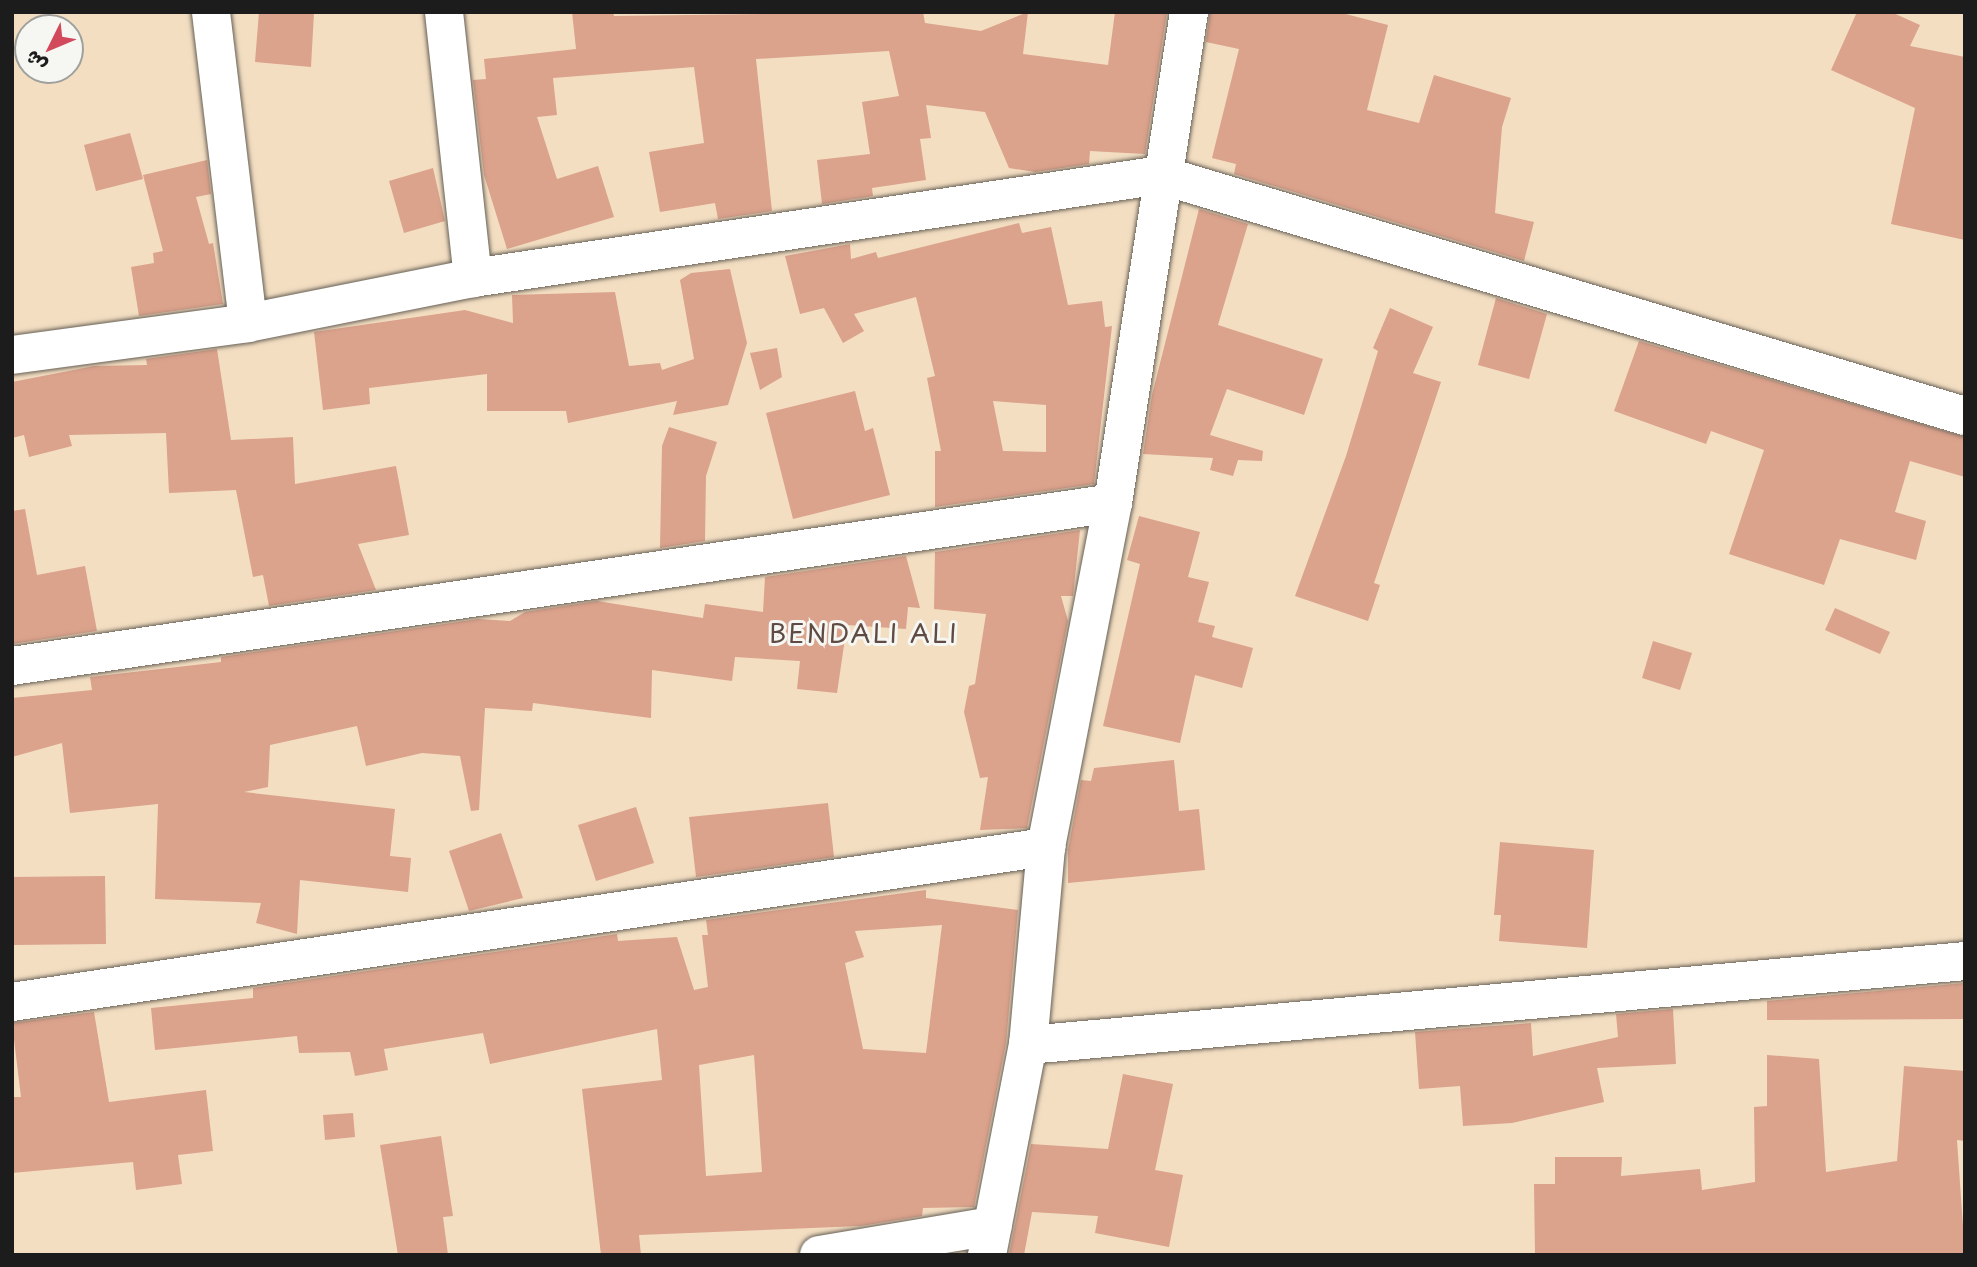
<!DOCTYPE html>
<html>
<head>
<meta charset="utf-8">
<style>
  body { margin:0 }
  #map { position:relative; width:1977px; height:1267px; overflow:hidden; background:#f3dec2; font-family:"Playpen Sans","Playpen Sans Arabic",sans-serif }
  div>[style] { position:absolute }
  .building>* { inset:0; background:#dba28c }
  .roads { filter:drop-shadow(0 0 2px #676056) drop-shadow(0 0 2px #676056) }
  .minor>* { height:38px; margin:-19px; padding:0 19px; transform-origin:19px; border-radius:19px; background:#fff }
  span { translate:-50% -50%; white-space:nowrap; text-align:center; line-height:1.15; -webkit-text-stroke:6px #f6f6f2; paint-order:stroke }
  .quarter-label { font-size:26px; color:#5f4b43; letter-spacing:2px }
  .frame { position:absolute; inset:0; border:14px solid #1c1c1c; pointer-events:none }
  .north { position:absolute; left:14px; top:14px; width:70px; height:70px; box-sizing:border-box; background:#f6f6f2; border:2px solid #9f9f9c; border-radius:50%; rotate:227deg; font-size:19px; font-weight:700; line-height:28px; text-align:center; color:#1c1c1c }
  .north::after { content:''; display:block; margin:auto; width:24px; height:32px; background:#d1495b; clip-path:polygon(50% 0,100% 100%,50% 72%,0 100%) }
</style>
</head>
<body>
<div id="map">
  <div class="building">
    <div style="clip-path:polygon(259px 12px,314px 12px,311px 67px,255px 62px)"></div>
    <div style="clip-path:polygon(572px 12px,613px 12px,614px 16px,923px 12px,925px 23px,981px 31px,1028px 12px,1023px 54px,1108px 65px,1115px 12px,1167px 12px,1145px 154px,1090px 151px,1089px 164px,1035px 172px,1009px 168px,985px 112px,926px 105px,931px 138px,920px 139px,926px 180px,872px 188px,873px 196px,822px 204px,817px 160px,870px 154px,862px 102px,899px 96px,889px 51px,756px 59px,772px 211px,718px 219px,715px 203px,660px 212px,649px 152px,704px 143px,694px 67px,553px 78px,557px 115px,537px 117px,557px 179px,598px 166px,614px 217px,507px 249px,484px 175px,473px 80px,486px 79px,484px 59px,576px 49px)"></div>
    <div style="clip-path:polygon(1210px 12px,1338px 12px,1388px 25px,1367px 110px,1419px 123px,1434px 75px,1511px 98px,1502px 127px,1495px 213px,1534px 222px,1524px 261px,1234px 174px,1236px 164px,1212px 158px,1239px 49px,1206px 42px)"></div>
    <div style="clip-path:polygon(1857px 12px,1891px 12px,1920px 25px,1910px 46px,1965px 57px,1965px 240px,1891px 224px,1915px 108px,1831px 70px)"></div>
    <div style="clip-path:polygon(130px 133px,143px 179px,96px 191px,84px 145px)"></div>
    <div style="clip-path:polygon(207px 160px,211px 194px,196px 197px,209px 244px,213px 243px,223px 304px,139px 316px,131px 267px,154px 263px,153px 253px,163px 251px,143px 175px)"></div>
    <div style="clip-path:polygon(433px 168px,445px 221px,404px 233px,389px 181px)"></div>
    <div style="clip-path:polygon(1199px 209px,1248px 224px,1218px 325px,1323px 359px,1304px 415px,1227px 389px,1210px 435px,1263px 451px,1262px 461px,1238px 460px,1233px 476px,1210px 470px,1213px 458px,1143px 454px,1152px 395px)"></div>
    <div style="clip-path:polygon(evenodd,1019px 223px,1022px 233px,1051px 227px,1068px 305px,1102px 301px,1105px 327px,1112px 326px,1094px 484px,935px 507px,935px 451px,941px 451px,927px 378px,935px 376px,916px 297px,854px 314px,864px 331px,843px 343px,824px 308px,800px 314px,785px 256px,850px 244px,851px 259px,876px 252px,878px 258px,1019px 223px,993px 401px,1046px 405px,1046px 452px,1003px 451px,993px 401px)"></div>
    <div style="clip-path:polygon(730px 269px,747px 343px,728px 405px,673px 415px,677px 401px,568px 423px,566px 411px,487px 411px,487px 374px,369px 388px,370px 404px,323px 410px,314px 332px,465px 310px,513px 323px,512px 295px,615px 292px,629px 366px,660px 363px,662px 370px,694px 359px,680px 280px,691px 273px)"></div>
    <div style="clip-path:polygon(1496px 298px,1547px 314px,1529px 379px,1478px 365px)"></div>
    <div style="clip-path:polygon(1390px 308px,1433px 327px,1413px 373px,1441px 382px,1374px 583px,1380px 585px,1368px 621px,1295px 596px,1346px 456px,1378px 351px,1373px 348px)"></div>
    <div style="clip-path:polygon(1639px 341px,1965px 437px,1965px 477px,1910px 461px,1895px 512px,1926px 521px,1916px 560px,1840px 539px,1824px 585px,1729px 554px,1764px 450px,1711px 431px,1706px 444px,1614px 411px)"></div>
    <div style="clip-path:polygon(777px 348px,782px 377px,760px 390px,750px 353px)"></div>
    <div style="clip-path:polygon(217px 349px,231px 440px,293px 437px,295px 484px,396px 466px,409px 535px,358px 544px,376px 590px,269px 606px,263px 575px,253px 577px,236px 490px,169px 493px,166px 433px,69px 435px,72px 446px,29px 457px,24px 435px,12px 438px,12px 382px,94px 366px,147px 365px,146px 359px)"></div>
    <div style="clip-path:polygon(855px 391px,865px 431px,873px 428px,890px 495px,793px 519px,766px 413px)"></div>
    <div style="clip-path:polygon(669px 427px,717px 442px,706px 476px,705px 541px,660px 548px,662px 446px)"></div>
    <div style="clip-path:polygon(25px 509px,37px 575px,85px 566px,97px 631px,12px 644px,12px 511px)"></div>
    <div style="clip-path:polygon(1139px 516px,1200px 532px,1188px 577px,1209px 582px,1198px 622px,1215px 626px,1212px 637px,1253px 648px,1242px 688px,1195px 675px,1180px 743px,1103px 726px,1140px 564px,1127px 560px)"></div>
    <div style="clip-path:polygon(1080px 530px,1073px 596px,1061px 596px,1068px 621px,1027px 828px,980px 830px,988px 777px,980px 778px,964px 712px,969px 686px,975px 684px,986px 614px,934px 609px,935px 552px)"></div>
    <div style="clip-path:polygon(906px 556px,920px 608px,908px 607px,906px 629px,847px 625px,837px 693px,797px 689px,800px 661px,735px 657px,732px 681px,652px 670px,651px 718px,533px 703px,532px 711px,485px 708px,479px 810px,471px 811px,460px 756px,422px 753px,366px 766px,357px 726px,270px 745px,268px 787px,244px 792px,395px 809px,390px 856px,411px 858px,408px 892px,300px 880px,297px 934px,256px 923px,261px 903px,155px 899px,158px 804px,70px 813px,62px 743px,12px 757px,12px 698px,92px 690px,90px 677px,221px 662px,221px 657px,478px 619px,510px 621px,525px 612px,597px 601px,703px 618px,705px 604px,763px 612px,765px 577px)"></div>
    <div style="clip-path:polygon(1835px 608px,1890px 632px,1880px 654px,1825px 630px)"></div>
    <div style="clip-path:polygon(1653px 641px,1692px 653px,1680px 690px,1642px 678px)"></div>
    <div style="clip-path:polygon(1174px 760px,1179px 811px,1199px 809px,1205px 870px,1068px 883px,1068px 850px,1081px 780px,1091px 781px,1094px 768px)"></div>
    <div style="clip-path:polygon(828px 803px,834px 857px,696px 877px,689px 817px)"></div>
    <div style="clip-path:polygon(636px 807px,654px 863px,596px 881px,578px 825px)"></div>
    <div style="clip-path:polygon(501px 833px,523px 898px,469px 911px,449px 851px)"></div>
    <div style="clip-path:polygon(1500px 842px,1594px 850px,1587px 948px,1499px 941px,1501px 915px,1494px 915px)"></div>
    <div style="clip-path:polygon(105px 876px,106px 944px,12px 945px,12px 877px)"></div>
    <div style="clip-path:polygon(evenodd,926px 890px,926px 898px,1018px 910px,1006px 1043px,974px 1207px,923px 1208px,922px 1216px,861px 1226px,639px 1235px,641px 1255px,601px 1255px,582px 1089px,662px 1080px,657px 1029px,490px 1064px,483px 1033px,384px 1049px,388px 1070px,355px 1076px,350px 1052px,299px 1053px,297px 1036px,155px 1050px,151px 1008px,253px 998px,253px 988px,617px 934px,618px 941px,677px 937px,694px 990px,708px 987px,702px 935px,708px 935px,706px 920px,926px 890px,942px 925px,926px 1053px,863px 1049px,845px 963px,864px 957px,855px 931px,942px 925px,926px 890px,754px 1055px,762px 1172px,706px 1176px,699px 1065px,754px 1055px)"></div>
    <div style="clip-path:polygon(1965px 983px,1965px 1019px,1767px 1020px,1767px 1001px)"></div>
    <div style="clip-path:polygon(1673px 1009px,1676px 1064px,1597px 1068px,1604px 1102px,1512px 1123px,1463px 1126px,1460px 1086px,1419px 1089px,1415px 1032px,1531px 1023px,1533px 1056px,1618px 1037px,1616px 1014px)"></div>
    <div style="clip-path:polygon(94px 1012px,109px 1102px,206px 1090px,213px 1151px,178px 1155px,182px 1184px,136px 1190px,133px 1162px,12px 1173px,12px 1097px,21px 1097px,12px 1023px)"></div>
    <div style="clip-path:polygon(1767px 1055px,1819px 1059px,1826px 1172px,1897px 1161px,1904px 1066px,1965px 1071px,1965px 1141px,1957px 1140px,1965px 1255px,1535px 1255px,1534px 1184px,1555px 1184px,1555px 1157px,1622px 1157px,1621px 1176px,1700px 1169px,1702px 1190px,1755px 1182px,1754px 1107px,1767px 1106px)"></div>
    <div style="clip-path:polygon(1123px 1074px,1173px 1084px,1155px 1170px,1183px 1175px,1169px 1247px,1095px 1233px,1098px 1216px,1032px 1212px,1024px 1255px,1009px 1255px,1031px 1144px,1108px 1149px)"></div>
    <div style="clip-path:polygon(353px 1113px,355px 1137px,325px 1140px,323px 1115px)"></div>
    <div style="clip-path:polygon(441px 1136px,453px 1216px,443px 1217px,448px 1255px,398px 1255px,380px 1145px)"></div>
  </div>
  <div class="roads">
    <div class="minor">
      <div style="left:211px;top:12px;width:313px;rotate:83.2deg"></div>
      <div style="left:444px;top:12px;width:268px;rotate:83.8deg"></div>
      <div style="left:12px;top:355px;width:238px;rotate:-7.7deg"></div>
      <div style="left:248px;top:323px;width:229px;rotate:-11.3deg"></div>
      <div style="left:473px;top:278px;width:696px;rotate:-8.51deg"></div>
      <div style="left:1161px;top:175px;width:839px;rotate:16.69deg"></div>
      <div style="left:12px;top:666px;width:1113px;rotate:-8.42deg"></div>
      <div style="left:12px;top:1002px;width:1046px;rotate:-8.53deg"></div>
      <div style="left:1028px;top:1045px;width:941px;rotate:-5.12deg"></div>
      <div style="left:819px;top:1255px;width:176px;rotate:-9.5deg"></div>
      <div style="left:987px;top:1255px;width:214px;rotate:-79deg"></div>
      <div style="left:1028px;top:1045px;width:199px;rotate:-84.8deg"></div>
      <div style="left:1046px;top:847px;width:350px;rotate:-79deg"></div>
      <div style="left:1113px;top:503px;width:497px;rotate:-81.2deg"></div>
    </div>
  </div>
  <div class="quarter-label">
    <span style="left:864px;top:633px">BENDALI ALI</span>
  </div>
  <div class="frame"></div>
  <div class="north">ش</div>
</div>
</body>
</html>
